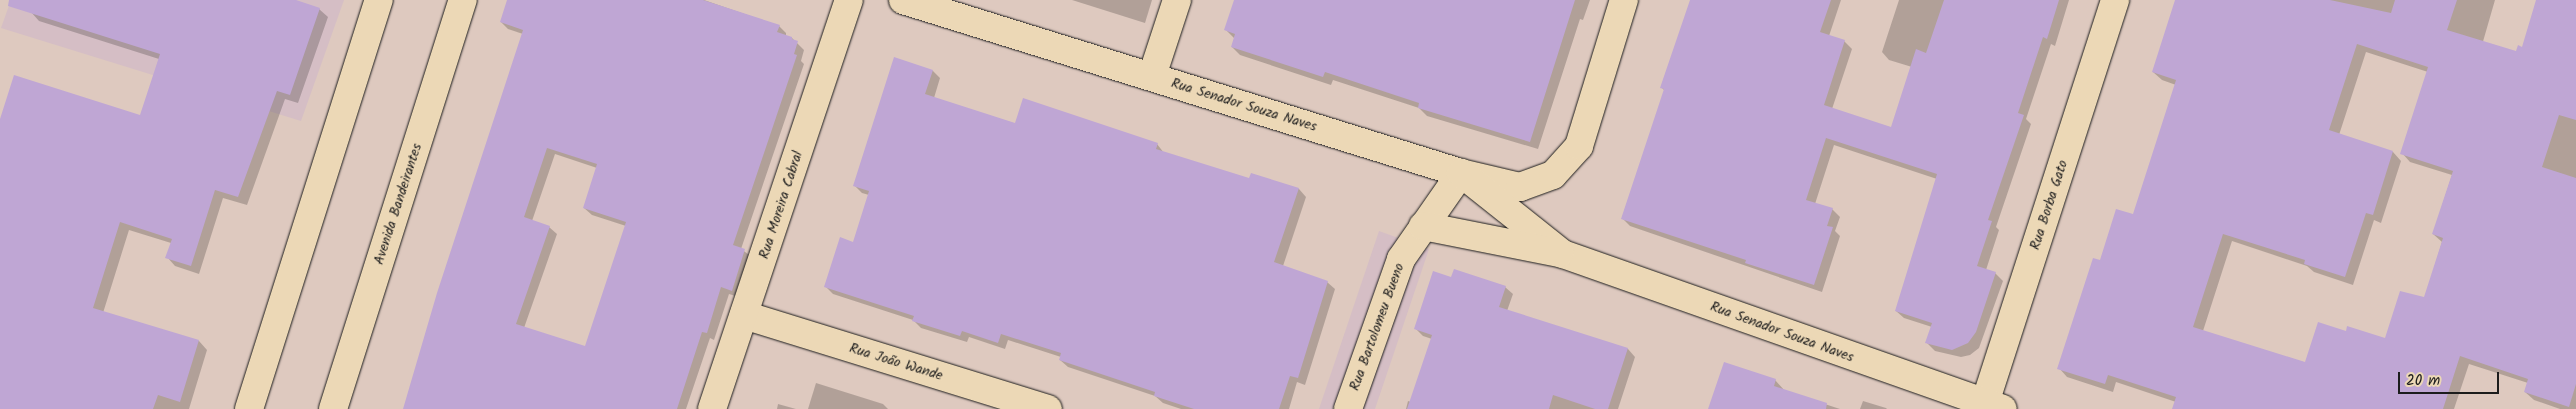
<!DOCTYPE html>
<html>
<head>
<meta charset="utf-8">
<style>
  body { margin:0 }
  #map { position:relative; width:2576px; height:409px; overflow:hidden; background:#dec9bf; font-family:Kalam,sans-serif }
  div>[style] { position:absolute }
  .built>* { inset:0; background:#d5bec5 }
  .shadow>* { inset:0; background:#0003 }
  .building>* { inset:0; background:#bfa6d4 }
  .roads { filter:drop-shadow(0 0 1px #1c1c1c) drop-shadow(0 0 1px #1c1c1c) }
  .street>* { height:28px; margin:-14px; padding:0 14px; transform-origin:14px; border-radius:14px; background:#ecd8b6 }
  .secondary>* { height:28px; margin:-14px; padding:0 14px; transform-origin:14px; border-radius:14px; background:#ecd8b6 }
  span { translate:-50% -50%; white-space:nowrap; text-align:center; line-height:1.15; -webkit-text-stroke:4px #ecd8b6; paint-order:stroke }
  .street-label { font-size:14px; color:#1c1c1c }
  .scale { position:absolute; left:2398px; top:372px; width:101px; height:22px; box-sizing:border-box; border:2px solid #1c1c1c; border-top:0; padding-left:6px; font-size:15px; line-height:18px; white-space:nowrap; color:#1c1c1c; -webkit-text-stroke:4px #ecd8b6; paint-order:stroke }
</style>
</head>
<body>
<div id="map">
  <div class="built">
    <div style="clip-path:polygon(11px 0,344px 0,301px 121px,1px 28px)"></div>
    <div style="clip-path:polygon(1379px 231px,1429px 249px,1375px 409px,1319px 409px)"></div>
  </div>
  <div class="shadow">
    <div style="clip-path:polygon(35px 0,292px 0,319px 9px,328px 17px,298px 103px,285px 99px,247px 205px,223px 198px,199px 274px,175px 266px,167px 257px,171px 243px,129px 230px,103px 313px,199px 341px,207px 350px,189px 409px,0 409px,0 123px,141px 116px,159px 59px,39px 21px,31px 12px)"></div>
    <div style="clip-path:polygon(evenodd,508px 0,704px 0,779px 26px,786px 33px,786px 36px,792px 38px,804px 50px,801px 61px,804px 64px,741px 249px,752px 257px,739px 297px,729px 294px,714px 340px,710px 338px,686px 409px,404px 409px,523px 34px,508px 29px,501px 22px,508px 0,555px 154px,597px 168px,584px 208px,592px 215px,626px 226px,586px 348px,524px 328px,557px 234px,549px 227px,532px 221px,555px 154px)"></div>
    <div style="clip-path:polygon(1072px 0,1152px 0,1145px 23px)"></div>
    <div style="clip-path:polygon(1235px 0,1590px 0,1583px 20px,1580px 19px,1538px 149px,1427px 116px,1419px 108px,1333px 80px,1331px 85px,1240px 55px,1232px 47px,1235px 39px,1226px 30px)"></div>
    <div style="clip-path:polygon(1691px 0,1841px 0,1829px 36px,1844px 41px,1852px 49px,1832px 109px,1892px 128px,1912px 67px,1889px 60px,1882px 52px,1899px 0,2069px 0,2055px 46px,2051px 44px,2026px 119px,2031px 124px,1996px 227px,1999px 230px,1986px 270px,1995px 273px,2003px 281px,1979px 348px,1970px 355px,1961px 357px,1935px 351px,1927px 343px,1932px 327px,1904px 318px,1896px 311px,1937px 179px,1834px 145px,1815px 204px,1832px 209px,1840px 217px,1835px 231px,1840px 236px,1822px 292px,1630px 226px,1622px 218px,1665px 91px,1661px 87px)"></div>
    <div style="clip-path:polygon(evenodd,2181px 0,2495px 0,2456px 135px,2492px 146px,2538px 0,2576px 0,2576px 409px,2560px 409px,2534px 400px,2525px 392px,2528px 383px,2469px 364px,2454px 409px,2178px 409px,2176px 402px,2116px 382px,2113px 392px,2067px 377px,2059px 368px,2100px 262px,2134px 216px,2176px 85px,2162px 80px,2153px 72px,2181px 0,2366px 52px,2428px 72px,2402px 153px,2410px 162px,2452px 175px,2433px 234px,2442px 242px,2425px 299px,2386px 340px,2346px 333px,2306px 363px,2203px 331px,2232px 241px,2307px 266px,2314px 272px,2353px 285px,2374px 220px,2381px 223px,2401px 161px,2393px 152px,2339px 135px,2366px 52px)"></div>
    <div style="clip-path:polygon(895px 59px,933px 71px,940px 78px,934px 98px,1016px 124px,1157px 144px,1164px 153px,1250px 180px,1252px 174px,1299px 189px,1306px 197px,1283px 266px,1327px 282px,1335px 289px,1305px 385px,1297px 382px,1289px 409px,1181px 409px,1163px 403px,1155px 396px,1068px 367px,1060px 360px,1061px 357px,1008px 340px,1005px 349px,969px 337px,967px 342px,921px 328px,913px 320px,833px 294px,825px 286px,854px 243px,869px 195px,862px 193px,855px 186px)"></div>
    <div style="clip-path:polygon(1452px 279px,1505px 287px,1513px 294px,1507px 311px,1628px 349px,1635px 357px,1618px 409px,1406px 409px,1408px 401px,1411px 402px,1432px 339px,1423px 336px,1416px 329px)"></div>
    <div style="clip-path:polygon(1775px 380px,1785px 391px,1840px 409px,1710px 409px)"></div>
    <div style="clip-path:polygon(816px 383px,883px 404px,888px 409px,808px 409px)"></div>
    <div style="clip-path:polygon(1863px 401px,1886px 408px,1887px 409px,1860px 409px)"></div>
    <div style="clip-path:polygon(778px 404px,796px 409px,777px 409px)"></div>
  </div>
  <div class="building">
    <div style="clip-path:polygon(9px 0,296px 0,320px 8px,290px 95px,277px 91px,238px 197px,215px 190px,191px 266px,165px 258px,172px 239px,120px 222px,93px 308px,199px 340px,180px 402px,158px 395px,153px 409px,0 409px,0 119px,14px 75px,140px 115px,160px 54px,8px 6px)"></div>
    <div style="clip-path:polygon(evenodd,507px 0,703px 0,780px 25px,777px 32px,792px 37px,792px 39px,798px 41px,794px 54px,797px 55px,733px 245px,745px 249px,732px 291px,721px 287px,707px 333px,702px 332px,677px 409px,403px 409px,437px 293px,523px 30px,500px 22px,507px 0,547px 148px,597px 164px,583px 208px,626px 222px,585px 346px,516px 324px,550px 226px,524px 217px,547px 148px)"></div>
    <div style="clip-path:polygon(1234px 0,1575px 0,1530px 142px,1418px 108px,1419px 103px,1325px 72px,1323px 77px,1231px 47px,1235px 34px,1224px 30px)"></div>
    <div style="clip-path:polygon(1690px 0,1831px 0,1820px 32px,1845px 40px,1824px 105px,1891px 127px,1916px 49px,1926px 53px,1944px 0,2059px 0,2047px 39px,2043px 37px,2018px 113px,2024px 115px,1988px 220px,1992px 221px,1977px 266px,1996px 272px,1976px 332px,1968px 343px,1952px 350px,1925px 343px,1932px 323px,1895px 311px,1937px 174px,1826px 138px,1806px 200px,1833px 208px,1827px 226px,1833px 227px,1814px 285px,1745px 263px,1746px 260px,1621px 219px,1664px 89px,1660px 88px)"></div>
    <div style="clip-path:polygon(evenodd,2175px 0,2330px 0,2391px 13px,2395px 0,2457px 0,2447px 30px,2516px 51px,2518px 45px,2522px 47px,2536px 0,2576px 0,2576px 120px,2559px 115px,2542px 167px,2576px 178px,2576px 384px,2569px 407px,2524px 392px,2528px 379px,2460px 356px,2443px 409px,2172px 409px,2176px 397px,2108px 375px,2105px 384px,2057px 369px,2093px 258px,2100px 260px,2116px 209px,2133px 214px,2176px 80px,2152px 72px,2175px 0,2357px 44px,2428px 67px,2400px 154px,2453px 171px,2432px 234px,2443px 238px,2424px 297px,2400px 291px,2385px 338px,2347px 326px,2346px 331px,2318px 322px,2305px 362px,2193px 327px,2223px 234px,2305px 260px,2304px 264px,2345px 277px,2366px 213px,2373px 215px,2393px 151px,2329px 130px,2357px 44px)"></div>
    <div style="clip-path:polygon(894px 57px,933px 70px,925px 94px,1015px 123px,1023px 98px,1158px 143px,1156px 149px,1249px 178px,1251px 173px,1299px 188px,1274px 262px,1328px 281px,1298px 378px,1290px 376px,1279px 409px,1194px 409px,1154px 396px,1155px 392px,1059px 360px,1061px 353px,1001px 334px,998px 343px,962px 331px,960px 336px,912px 321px,914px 316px,824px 287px,840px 237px,853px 242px,869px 191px,853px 186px)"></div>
    <div style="clip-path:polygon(1454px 269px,1506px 286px,1499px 307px,1628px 348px,1608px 409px,1595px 409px,1553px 395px,1549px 409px,1407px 409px,1432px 335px,1414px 329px,1433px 271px,1451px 277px)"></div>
    <div style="clip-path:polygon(1724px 362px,1776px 379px,1774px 386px,1827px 403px,1826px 409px,1708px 409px)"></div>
  </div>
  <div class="roads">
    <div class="street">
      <div style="left:1152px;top:76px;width:80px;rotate:-71.8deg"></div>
      <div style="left:744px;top:315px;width:318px;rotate:17.2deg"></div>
      <div style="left:712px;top:409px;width:431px;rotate:-71.5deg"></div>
      <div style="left:1348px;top:409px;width:159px;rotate:-70.5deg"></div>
      <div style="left:1401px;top:259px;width:105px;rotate:-55.1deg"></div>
      <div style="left:1461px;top:173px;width:61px;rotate:13.3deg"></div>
      <div style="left:1520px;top:187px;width:35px;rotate:-20deg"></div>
      <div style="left:1553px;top:175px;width:39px;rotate:-48deg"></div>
      <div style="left:1579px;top:146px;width:153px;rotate:-72.9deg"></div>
      <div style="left:1983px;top:409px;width:430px;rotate:-72.1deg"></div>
    </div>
    <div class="secondary">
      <div style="left:903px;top:0;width:584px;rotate:17.23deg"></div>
      <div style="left:1461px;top:173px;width:130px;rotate:38.5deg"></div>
      <div style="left:1563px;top:254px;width:466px;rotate:19.4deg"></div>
      <div style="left:1423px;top:226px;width:139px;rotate:11.2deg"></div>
      <div style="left:249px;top:409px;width:429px;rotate:-72.4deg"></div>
      <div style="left:333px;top:409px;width:429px;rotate:-72.4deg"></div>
    </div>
  </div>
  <div class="street-label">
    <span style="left:1244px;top:105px;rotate:17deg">Rua Senador Souza Naves</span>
    <span style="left:398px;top:204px;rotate:-72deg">Avenida Bandeirantes</span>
    <span style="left:781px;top:205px;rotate:-72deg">Rua Moreira Cabral</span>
    <span style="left:2049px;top:205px;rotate:-72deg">Rua Borba Gato</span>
    <span style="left:1377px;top:327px;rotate:-70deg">Rua Bartolomeu Bueno</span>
    <span style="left:1782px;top:332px;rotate:20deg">Rua Senador Souza Naves</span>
    <span style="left:896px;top:362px;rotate:17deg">Rua João Wande</span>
  </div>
  <div class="scale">20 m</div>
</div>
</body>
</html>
